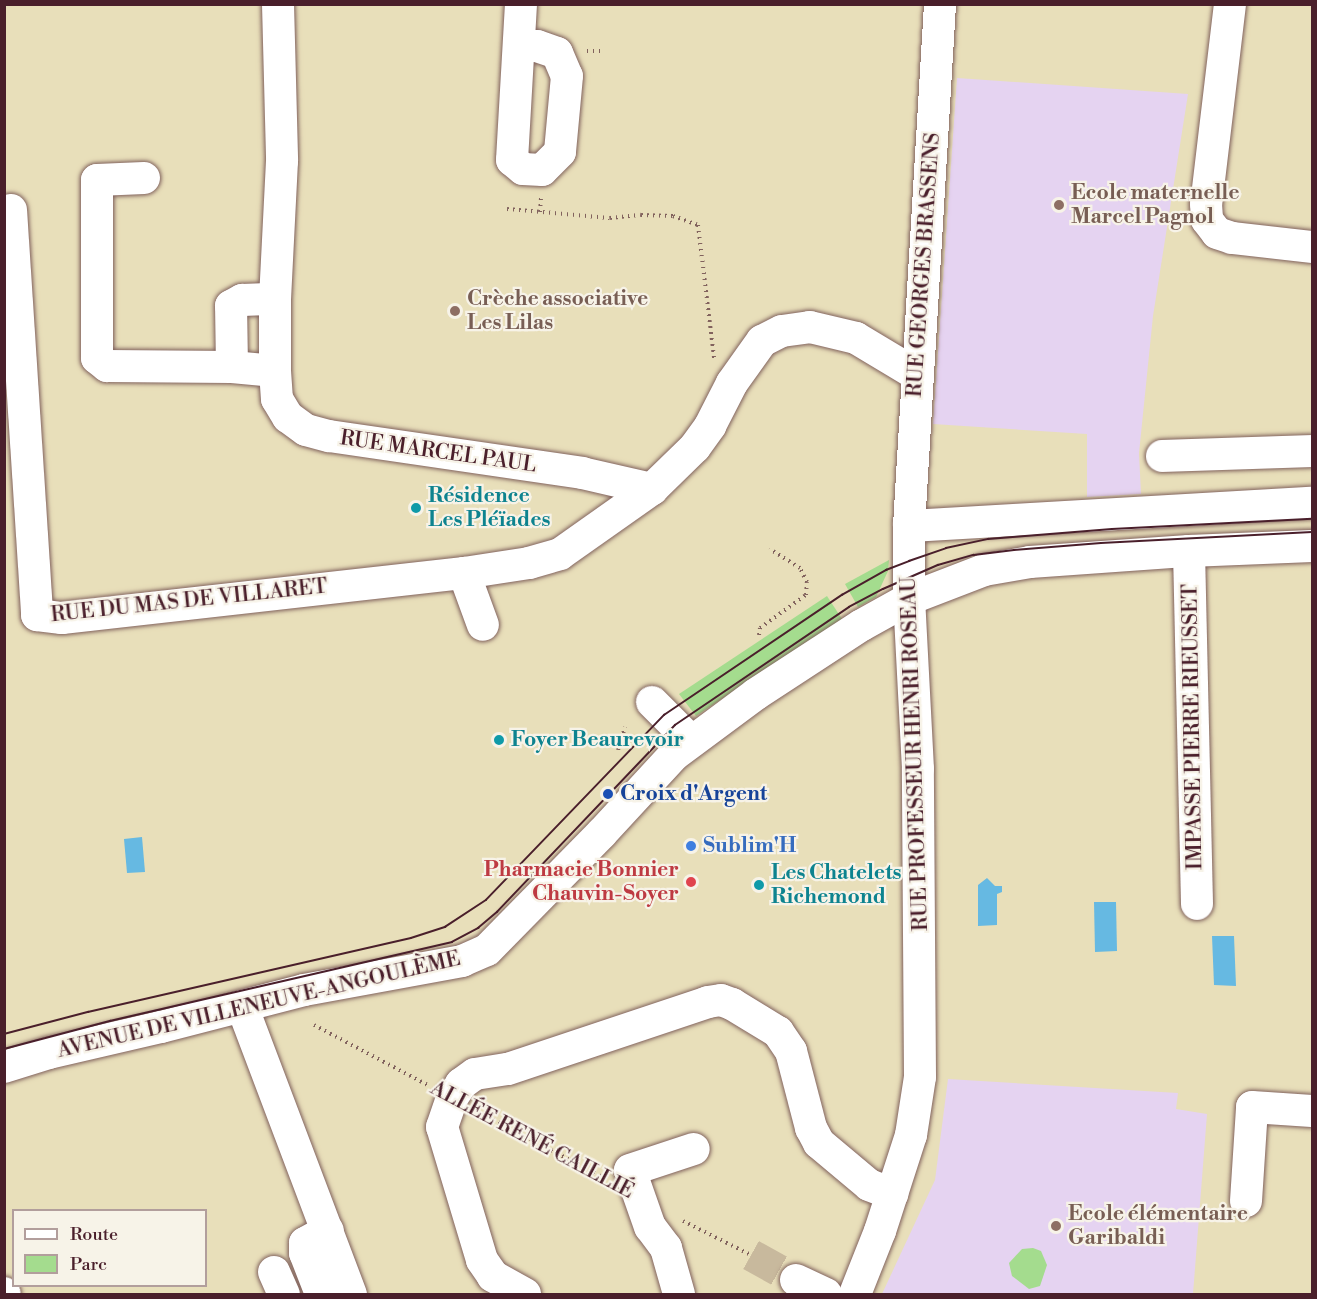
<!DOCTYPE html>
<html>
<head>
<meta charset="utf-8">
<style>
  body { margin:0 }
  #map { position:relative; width:1317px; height:1299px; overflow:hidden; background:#e8dfba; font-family:"Libre Bodoni",serif }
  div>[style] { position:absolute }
  .built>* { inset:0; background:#e5d3f1 }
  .green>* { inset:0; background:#a4dc8e }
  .water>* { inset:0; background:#66b9e2 }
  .minor-tunnel>* { height:32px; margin-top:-16px; transform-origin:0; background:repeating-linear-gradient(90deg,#c8b99d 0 32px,transparent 0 48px) }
  .path>* { height:4px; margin-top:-2px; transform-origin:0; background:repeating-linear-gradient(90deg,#81625d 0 1.5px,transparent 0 6px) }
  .roads { filter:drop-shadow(0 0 2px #81625d) drop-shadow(0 0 2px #81625d) }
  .minor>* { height:32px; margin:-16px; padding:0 16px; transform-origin:16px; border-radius:16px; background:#fff }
  .tram>* { height:1.5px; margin:-0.75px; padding:0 0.75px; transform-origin:0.75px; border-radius:0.75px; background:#4a1f2b }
  .dots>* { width:16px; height:16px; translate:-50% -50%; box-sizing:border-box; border:3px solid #f7f3e8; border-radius:50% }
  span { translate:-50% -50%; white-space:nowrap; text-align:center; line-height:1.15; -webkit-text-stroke:4.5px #f7f3e8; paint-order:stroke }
  .education-label { font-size:21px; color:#785e54; font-weight:700 }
  .left { translate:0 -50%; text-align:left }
  .street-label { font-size:21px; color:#4a1f2b }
  .culture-label { font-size:21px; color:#0d838f; font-weight:700 }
  .transit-label { font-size:21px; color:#164399; font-weight:700 }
  .shop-label { font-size:21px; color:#366cbe; font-weight:700 }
  .health-label { font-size:21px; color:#be3a42; font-weight:700 }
  .right { translate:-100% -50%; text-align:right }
  .frame { position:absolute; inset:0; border:6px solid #4a1f2b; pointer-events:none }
  .legend { position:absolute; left:12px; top:1209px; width:195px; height:78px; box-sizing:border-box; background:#f7f3e8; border:2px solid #b29e9c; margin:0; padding:8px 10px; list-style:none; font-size:18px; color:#4a1f2b }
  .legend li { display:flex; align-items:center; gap:12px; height:30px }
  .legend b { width:30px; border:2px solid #b29e9c }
</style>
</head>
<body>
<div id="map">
  <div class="built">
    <div style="clip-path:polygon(957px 78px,1188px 94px,1153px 316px,1139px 453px,1141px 494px,1087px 497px,1087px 434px,933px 424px)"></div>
    <div style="clip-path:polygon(948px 1079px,1178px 1093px,1176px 1109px,1207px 1114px,1193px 1294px,882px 1294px,935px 1180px)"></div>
  </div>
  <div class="green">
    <div style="clip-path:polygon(889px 560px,888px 571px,876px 597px,858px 607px,845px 584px)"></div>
    <div style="clip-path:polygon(827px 596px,842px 619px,696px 716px,679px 694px)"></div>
    <div style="clip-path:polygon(1033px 1248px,1041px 1251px,1047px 1265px,1040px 1286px,1029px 1289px,1012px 1276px,1009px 1263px,1022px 1249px)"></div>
  </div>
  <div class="water">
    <div style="clip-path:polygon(142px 837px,145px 872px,127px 873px,124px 839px)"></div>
    <div style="clip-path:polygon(987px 878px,995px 886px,1002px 886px,1002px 892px,997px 894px,997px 925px,978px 926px,978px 885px)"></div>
    <div style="clip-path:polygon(1094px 902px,1116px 902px,1117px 951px,1095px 952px)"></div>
    <div style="clip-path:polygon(1212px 936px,1234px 936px,1236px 986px,1214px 985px)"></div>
  </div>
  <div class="minor-tunnel">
    <div style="left:751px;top:1255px;width:51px;rotate:29.1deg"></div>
  </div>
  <div class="path">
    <div style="left:587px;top:51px;width:17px"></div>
    <div style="left:507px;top:209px;width:103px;rotate:5deg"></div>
    <div style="left:610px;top:218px;width:31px;rotate:-6deg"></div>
    <div style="left:641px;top:215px;width:32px;rotate:2deg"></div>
    <div style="left:673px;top:216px;width:27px;rotate:20deg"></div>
    <div style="left:698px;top:225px;width:134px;rotate:83.1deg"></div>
    <div style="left:540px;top:212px;width:15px;rotate:-86deg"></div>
    <div style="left:759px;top:635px;width:7px;rotate:-82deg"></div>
    <div style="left:760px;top:628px;width:57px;rotate:-35.7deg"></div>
    <div style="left:806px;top:595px;width:13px;rotate:-86deg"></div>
    <div style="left:807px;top:582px;width:16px;rotate:-117deg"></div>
    <div style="left:800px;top:568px;width:36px;rotate:-148deg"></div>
    <div style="left:618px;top:750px;width:24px;rotate:-73deg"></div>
    <div style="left:314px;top:1025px;width:129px;rotate:27.8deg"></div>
    <div style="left:477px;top:1111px;width:141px;rotate:27.8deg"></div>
    <div style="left:683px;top:1221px;width:76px;rotate:26.6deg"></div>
  </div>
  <div class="roads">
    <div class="minor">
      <div style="left:278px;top:4px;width:157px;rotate:88.5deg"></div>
      <div style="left:282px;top:161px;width:138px;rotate:92.9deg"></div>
      <div style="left:275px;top:299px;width:72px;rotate:90deg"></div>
      <div style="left:275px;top:371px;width:28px;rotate:86deg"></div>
      <div style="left:277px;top:399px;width:21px;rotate:59deg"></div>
      <div style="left:288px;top:417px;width:22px;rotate:36deg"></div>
      <div style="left:306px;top:430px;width:24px;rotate:15deg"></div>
      <div style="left:329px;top:436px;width:256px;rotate:8.3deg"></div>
      <div style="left:582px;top:473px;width:72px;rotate:12.9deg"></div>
      <div style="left:652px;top:489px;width:60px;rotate:-44.3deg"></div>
      <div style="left:695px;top:447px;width:26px;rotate:-54deg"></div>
      <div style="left:710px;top:426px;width:48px;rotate:-62.9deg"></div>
      <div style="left:732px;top:383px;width:52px;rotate:-54.5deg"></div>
      <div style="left:762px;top:341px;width:22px;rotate:-27deg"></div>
      <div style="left:782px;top:331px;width:28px;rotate:-8deg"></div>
      <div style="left:810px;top:327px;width:47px;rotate:13.4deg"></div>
      <div style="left:856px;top:338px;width:70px;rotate:31deg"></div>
      <div style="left:1230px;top:4px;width:201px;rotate:96.8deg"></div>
      <div style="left:1206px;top:204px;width:16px;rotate:86deg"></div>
      <div style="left:1207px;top:220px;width:16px;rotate:52deg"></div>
      <div style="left:1217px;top:233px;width:16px;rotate:18deg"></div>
      <div style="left:1232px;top:238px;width:81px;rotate:6.4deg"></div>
      <div style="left:519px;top:46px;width:18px"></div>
      <div style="left:537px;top:46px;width:21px;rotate:19deg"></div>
      <div style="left:557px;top:53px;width:25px;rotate:67deg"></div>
      <div style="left:567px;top:76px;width:76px;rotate:95.3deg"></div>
      <div style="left:560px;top:152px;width:25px;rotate:135deg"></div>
      <div style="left:542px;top:170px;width:19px;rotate:-177deg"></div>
      <div style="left:523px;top:169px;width:14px;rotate:-141deg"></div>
      <div style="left:512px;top:160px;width:156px;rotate:-86.7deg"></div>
      <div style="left:144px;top:178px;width:47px;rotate:177.6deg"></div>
      <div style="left:97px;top:180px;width:178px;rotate:90deg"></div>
      <div style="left:97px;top:358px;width:13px;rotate:39deg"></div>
      <div style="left:107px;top:366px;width:125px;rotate:0.5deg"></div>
      <div style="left:232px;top:367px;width:43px;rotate:5.3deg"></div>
      <div style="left:11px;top:210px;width:406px;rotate:86.3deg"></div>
      <div style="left:37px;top:615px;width:25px;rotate:7deg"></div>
      <div style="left:62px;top:618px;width:405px;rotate:-6.4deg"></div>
      <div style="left:464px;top:573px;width:66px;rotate:-8.7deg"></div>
      <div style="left:529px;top:563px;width:32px;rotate:-16deg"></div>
      <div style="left:560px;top:554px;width:113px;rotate:-35.2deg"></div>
      <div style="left:232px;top:367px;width:61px;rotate:-90.9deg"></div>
      <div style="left:231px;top:306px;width:13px;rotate:-29deg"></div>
      <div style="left:242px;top:300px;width:33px;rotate:-2deg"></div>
      <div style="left:1162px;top:456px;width:150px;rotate:-1.9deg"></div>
      <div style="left:909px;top:526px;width:404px;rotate:-3.3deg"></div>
      <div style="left:1189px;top:551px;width:353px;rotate:88.7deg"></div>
      <div style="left:464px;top:573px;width:55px;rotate:69.9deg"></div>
      <div style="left:652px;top:702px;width:55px;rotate:45deg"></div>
      <div style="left:242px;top:1006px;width:308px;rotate:69.3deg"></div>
      <div style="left:4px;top:1067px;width:47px;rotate:-17.3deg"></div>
      <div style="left:49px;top:1053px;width:115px;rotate:-13.1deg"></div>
      <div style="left:161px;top:1027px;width:148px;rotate:-14.5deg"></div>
      <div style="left:304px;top:990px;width:161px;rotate:-10.4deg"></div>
      <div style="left:462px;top:961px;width:27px;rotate:-24deg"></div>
      <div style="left:487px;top:950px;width:163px;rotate:-45.5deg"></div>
      <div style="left:601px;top:834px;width:108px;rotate:-47.3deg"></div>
      <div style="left:674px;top:755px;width:102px;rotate:-36.6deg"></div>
      <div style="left:756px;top:694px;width:126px;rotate:-33.1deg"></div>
      <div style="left:862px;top:625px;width:54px;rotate:-29deg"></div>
      <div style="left:909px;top:599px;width:80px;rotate:-21.1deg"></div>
      <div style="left:984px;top:570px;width:47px;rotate:-9.9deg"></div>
      <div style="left:1030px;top:562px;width:159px;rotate:-4deg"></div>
      <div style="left:1189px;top:551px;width:123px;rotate:-2.3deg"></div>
      <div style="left:1246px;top:1201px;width:94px;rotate:-86.3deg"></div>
      <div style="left:1252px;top:1107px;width:60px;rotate:3.8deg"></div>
      <div style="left:274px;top:1272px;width:24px;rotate:66deg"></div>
      <div style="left:796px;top:1280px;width:33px;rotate:25deg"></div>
      <div style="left:4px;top:1293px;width:1px;rotate:45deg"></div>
      <div style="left:321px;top:1294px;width:44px;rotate:-111.3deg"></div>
      <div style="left:305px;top:1253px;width:10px;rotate:-90deg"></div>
      <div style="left:305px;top:1243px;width:26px;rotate:-29deg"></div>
      <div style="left:525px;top:1294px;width:37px;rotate:-151deg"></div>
      <div style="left:493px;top:1276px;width:19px;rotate:-125deg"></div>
      <div style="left:482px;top:1260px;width:139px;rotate:-106.7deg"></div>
      <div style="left:442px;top:1127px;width:31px;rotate:-71deg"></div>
      <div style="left:452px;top:1098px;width:17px;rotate:-57deg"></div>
      <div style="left:461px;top:1084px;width:17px;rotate:-36deg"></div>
      <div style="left:475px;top:1074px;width:33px;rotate:-9deg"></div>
      <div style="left:508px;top:1069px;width:211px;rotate:-18.5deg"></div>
      <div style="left:708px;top:1002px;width:13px;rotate:-9deg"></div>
      <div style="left:721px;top:1000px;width:12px;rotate:20deg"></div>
      <div style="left:732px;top:1004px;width:54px;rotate:31.3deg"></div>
      <div style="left:778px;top:1032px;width:23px;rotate:56deg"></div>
      <div style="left:791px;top:1051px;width:80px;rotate:75.4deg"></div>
      <div style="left:811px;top:1128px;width:17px;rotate:62deg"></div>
      <div style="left:819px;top:1143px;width:65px;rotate:40deg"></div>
      <div style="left:869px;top:1185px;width:25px;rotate:21deg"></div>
      <div style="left:679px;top:1294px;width:48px;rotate:-105.8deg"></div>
      <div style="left:666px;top:1248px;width:26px;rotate:-127deg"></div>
      <div style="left:650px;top:1227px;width:60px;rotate:-109.3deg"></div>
      <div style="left:630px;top:1170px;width:67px;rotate:-18.2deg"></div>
      <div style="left:855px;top:1294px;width:68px;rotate:-68.4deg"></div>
      <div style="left:880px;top:1231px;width:101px;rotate:-72.1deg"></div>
      <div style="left:911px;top:1135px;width:59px;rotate:-81.2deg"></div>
      <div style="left:920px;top:1077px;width:308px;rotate:-90.4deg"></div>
      <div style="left:918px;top:769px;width:170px;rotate:-93deg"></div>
      <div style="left:909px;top:599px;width:73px;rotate:-90deg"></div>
      <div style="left:909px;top:526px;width:523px;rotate:-86.6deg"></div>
    </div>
  </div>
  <div class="tram">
    <div style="left:4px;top:1034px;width:87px;rotate:-14.7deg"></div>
    <div style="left:88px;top:1012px;width:331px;rotate:-12.9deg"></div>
    <div style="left:411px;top:938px;width:36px;rotate:-18deg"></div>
    <div style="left:445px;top:927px;width:49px;rotate:-33.4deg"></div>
    <div style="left:486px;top:900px;width:257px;rotate:-46.1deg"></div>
    <div style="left:664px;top:715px;width:215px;rotate:-34deg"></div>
    <div style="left:842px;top:595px;width:51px;rotate:-29.6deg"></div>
    <div style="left:886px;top:570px;width:25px;rotate:-21deg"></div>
    <div style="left:909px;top:561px;width:39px;rotate:-19deg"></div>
    <div style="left:946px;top:548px;width:43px;rotate:-12.1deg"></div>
    <div style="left:988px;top:539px;width:124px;rotate:-4.6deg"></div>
    <div style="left:1112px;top:529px;width:200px;rotate:-2.9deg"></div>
    <div style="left:4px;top:1049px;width:110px;rotate:-14.8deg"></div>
    <div style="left:110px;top:1021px;width:351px;rotate:-13deg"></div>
    <div style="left:452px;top:942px;width:30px;rotate:-28deg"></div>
    <div style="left:478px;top:928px;width:25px;rotate:-40deg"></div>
    <div style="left:497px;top:912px;width:258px;rotate:-46.4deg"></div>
    <div style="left:675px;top:725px;width:210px;rotate:-34.1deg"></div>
    <div style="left:849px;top:607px;width:38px;rotate:-28deg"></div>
    <div style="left:883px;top:589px;width:60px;rotate:-23.6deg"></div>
    <div style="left:938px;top:565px;width:37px;rotate:-16deg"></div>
    <div style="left:974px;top:555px;width:40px;rotate:-7.1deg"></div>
    <div style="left:1014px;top:550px;width:87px;rotate:-4.6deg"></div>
    <div style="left:1101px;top:543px;width:211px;rotate:-3deg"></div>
  </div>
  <div class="dots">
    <div style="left:1059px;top:205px;background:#8d6e63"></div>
    <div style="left:455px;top:311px;background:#8d6e63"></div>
    <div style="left:416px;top:508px;background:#0f9aa8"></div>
    <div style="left:499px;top:740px;background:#0f9aa8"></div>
    <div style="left:608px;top:794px;background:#1a4fb4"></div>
    <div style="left:691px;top:846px;background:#3f7fe0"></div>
    <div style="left:691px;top:882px;background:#e0444e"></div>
    <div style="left:759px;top:885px;background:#0f9aa8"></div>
    <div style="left:1056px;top:1226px;background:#8d6e63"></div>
  </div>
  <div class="education-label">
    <span class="left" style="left:1071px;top:205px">Ecole maternelle<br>Marcel Pagnol</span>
    <span class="left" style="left:467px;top:311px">Crèche associative<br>Les Lilas</span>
    <span class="left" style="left:1068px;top:1226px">Ecole élémentaire<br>Garibaldi</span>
  </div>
  <div class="street-label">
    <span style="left:924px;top:265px;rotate:-86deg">RUE GEORGES BRASSENS</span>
    <span style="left:438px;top:452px;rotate:8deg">RUE MARCEL PAUL</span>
    <span style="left:189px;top:601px;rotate:-6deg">RUE DU MAS DE VILLARET</span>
    <span style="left:1193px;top:727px;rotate:-91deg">IMPASSE PIERRE RIEUSSET</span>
    <span style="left:915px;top:754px;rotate:-92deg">RUE PROFESSEUR HENRI ROSEAU</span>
    <span style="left:259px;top:1005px;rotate:-13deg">AVENUE DE VILLENEUVE-ANGOULÈME</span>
    <span style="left:532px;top:1140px;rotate:28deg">ALLÉE RENÉ CAILLIÉ</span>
  </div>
  <div class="culture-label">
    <span class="left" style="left:428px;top:508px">Résidence<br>Les Pléïades</span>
    <span class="left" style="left:511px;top:740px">Foyer Beaurevoir</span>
    <span class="left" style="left:771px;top:885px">Les Chatelets<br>Richemond</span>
  </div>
  <div class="transit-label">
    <span class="left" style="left:620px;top:794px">Croix d'Argent</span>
  </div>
  <div class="shop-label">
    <span class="left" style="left:703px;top:846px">Sublim'H</span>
  </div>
  <div class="health-label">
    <span class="right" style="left:679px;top:882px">Pharmacie Bonnier<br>Chauvin-Soyer</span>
  </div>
  <div class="frame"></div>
  <ul class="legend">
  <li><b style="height:8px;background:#fff"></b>Route</li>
  <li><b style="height:16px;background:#a4dc8e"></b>Parc</li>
  </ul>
</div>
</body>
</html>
